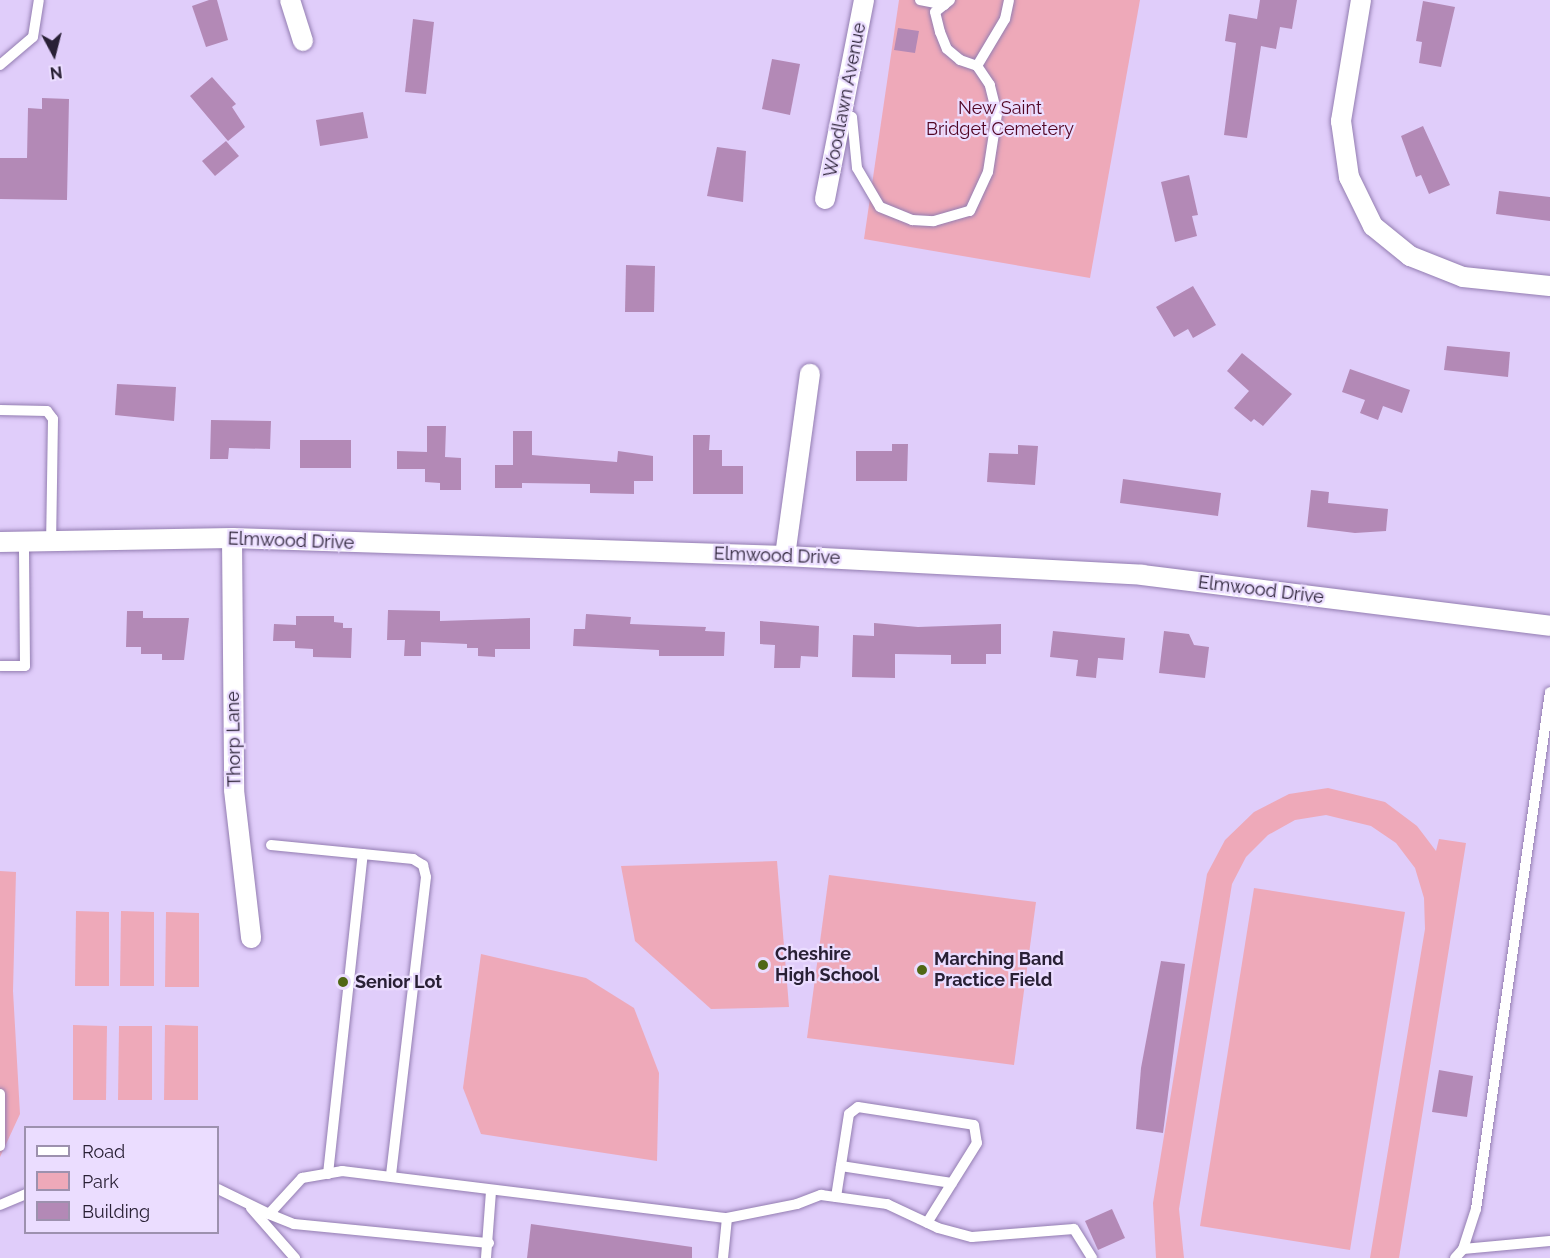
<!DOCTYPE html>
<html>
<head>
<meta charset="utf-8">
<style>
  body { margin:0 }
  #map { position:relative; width:1550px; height:1258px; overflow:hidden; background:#e0cdfa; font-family:Raleway,sans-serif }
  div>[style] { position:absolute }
  .green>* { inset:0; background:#eea9b9 }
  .building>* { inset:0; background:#b389b6 }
  .roads { filter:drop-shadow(0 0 2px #937db1) drop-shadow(0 0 2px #937db1) }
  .lane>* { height:10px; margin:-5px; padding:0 5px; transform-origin:5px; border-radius:5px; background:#fff }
  .street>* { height:20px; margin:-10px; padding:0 10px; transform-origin:10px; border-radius:10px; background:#fff }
  .dots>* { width:16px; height:16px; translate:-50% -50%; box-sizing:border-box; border:3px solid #ebddff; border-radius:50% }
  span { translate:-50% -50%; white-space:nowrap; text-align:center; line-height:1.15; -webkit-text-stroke:4.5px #ebddff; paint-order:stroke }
  .street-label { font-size:18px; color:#292035 }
  .park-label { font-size:18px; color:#520624 }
  .poi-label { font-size:18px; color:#292035; font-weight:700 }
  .left { translate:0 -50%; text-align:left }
  .legend { position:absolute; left:24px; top:1126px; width:195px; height:108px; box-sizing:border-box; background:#ebddff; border:2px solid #9d91ae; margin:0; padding:8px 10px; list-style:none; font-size:18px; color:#292035 }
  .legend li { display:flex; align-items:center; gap:12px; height:30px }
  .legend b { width:30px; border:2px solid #9d91ae }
  .north { position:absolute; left:24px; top:24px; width:60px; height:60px; -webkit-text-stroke:4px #ebddff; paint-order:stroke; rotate:173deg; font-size:16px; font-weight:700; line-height:24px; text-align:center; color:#292035 }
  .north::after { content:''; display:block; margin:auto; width:21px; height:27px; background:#292035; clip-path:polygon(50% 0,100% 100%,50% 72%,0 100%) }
</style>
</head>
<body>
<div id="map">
  <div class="green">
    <div style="clip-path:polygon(899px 0,1140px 0,1090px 278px,864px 239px)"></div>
    <div style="clip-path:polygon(1328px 788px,1385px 802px,1417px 826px,1436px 851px,1439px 839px,1466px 843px,1399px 1258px,1370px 1258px,1425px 929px,1424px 898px,1415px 868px,1396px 843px,1371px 826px,1326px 815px,1295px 820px,1268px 835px,1246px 857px,1232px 884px,1179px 1209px,1184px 1258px,1156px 1258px,1153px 1203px,1207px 874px,1225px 840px,1254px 812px,1289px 794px)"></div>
    <div style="clip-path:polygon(777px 861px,789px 1007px,711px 1009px,635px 941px,621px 866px)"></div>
    <div style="clip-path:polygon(0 871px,16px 872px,13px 991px,20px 1114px,0 1157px)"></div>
    <div style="clip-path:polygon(829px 875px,1036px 902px,1014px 1065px,807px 1038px)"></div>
    <div style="clip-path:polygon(1254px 888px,1405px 912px,1350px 1250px,1200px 1226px)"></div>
    <div style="clip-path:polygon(76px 911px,109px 912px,109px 986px,75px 986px)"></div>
    <div style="clip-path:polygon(121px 911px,154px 912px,154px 986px,120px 986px)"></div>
    <div style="clip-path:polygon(166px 912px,199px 913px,199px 987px,165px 987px)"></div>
    <div style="clip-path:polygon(481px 954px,586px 978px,634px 1008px,659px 1073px,657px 1161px,481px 1134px,463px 1088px)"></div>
    <div style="clip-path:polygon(73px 1025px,107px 1026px,106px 1100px,73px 1100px)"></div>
    <div style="clip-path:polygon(165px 1025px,198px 1026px,198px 1100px,164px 1100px)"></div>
    <div style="clip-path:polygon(119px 1026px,152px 1026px,152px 1100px,118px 1100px)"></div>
  </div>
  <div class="building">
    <div style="clip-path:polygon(209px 0,217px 0,228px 40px,206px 47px,192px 6px)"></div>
    <div style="clip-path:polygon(1260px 0,1297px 0,1292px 29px,1280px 27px,1276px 49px,1261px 46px,1247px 138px,1224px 135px,1236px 43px,1225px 41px,1229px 14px,1257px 19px)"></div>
    <div style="clip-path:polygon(1423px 1px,1455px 7px,1441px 67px,1419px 63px,1422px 42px,1416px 41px)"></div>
    <div style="clip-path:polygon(413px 19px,434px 22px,426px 94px,405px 92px)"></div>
    <div style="clip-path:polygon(898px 28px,919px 31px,915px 53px,894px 50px)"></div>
    <div style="clip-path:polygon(772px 59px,800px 64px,790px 115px,762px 109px)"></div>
    <div style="clip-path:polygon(212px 77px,236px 104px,232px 107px,245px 127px,228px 141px,190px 96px)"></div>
    <div style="clip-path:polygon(42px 98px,69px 99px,67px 200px,0 199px,0 158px,27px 158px,28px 108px,42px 109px)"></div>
    <div style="clip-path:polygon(363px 112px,368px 138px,320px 146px,316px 120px)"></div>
    <div style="clip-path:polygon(1423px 126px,1450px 185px,1429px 194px,1421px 175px,1416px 177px,1401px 136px)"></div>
    <div style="clip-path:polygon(226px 141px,239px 156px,215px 176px,202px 161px)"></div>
    <div style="clip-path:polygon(717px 147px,746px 151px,743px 202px,707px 196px)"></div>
    <div style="clip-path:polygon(1189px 175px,1198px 215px,1192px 216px,1197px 236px,1175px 242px,1161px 182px)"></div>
    <div style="clip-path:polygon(1499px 191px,1550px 197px,1550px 221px,1496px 214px)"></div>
    <div style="clip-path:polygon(626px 265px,655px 266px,654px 312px,625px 312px)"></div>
    <div style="clip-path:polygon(1193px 286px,1216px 325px,1193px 338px,1188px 329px,1174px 337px,1156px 307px)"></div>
    <div style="clip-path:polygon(1447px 346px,1510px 352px,1508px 377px,1444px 370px)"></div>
    <div style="clip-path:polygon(1242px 353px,1292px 394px,1263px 426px,1254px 419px,1251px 422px,1234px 408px,1249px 391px,1227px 371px)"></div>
    <div style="clip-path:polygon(1350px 369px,1410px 390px,1402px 413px,1383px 406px,1378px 420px,1360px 413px,1365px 400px,1342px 392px)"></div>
    <div style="clip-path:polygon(117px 384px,176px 387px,174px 421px,115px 415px)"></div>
    <div style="clip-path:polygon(211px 420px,271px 421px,270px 449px,229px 448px,228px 459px,210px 459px)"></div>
    <div style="clip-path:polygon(427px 426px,446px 426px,445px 457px,461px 458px,461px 490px,440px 490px,440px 483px,425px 482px,425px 469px,397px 469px,397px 451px,427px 452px)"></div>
    <div style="clip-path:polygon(513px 431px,532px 431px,532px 455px,617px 462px,618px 451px,653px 456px,653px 481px,634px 481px,634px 494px,590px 493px,590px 484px,522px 483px,522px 488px,495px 488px,495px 465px,513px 465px)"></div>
    <div style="clip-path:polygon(693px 435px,710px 435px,709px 450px,722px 450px,722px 466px,743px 466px,743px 494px,693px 494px)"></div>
    <div style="clip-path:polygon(300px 440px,351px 440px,351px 468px,300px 468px)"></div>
    <div style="clip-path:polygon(892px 444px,908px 444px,907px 481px,856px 481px,856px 451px,892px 451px)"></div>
    <div style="clip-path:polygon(1018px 445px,1038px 446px,1035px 485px,987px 482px,989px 453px,1018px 454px)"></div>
    <div style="clip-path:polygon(1123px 479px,1221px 493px,1218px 516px,1120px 503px)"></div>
    <div style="clip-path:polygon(1311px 490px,1329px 492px,1328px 503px,1388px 509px,1386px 531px,1355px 533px,1307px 527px)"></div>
    <div style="clip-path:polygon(388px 610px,440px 611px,440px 621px,530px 618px,530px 649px,495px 649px,495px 657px,478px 656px,478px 648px,467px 648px,467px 644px,421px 642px,421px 656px,404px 656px,405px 640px,387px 640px)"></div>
    <div style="clip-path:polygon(127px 611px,143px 611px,143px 618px,189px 618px,184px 660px,162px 660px,162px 654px,141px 654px,141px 647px,126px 647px)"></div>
    <div style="clip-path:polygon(586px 614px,631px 617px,630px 624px,706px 627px,705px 631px,725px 632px,724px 656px,659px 656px,659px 650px,573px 646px,574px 629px,585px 629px)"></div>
    <div style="clip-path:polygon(296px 616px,334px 616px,334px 622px,343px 623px,343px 628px,352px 628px,351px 658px,313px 657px,313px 649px,295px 648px,295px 641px,273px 641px,274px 624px,296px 625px)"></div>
    <div style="clip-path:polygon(760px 621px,819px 626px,818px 657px,801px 656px,800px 668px,774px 668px,775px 645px,760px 644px)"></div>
    <div style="clip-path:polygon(874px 623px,918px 627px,1001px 624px,1001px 654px,986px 654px,986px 664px,951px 664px,951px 655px,895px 654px,895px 678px,852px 677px,853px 635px,874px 636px)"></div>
    <div style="clip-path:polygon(1053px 631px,1125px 638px,1123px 660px,1098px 658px,1096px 678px,1076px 676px,1078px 660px,1050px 657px)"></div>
    <div style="clip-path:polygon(1164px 631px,1189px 634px,1194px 645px,1209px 647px,1205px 678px,1159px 673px)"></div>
    <div style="clip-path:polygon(1161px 961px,1185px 964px,1163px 1133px,1136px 1129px,1141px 1068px)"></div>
    <div style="clip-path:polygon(1439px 1070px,1473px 1076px,1467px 1117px,1432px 1112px)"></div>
    <div style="clip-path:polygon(1112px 1209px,1125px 1238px,1098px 1250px,1085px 1221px)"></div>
    <div style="clip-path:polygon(531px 1224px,692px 1247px,692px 1258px,527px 1258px)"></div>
  </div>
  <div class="roads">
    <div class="lane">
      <div style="left:920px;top:0;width:25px;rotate:11deg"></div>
      <div style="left:950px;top:0;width:19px;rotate:141deg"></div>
      <div style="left:935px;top:12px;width:21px;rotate:76deg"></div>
      <div style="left:940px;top:32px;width:18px;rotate:68deg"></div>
      <div style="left:947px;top:49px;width:17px;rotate:40deg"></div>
      <div style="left:960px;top:60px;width:18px;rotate:19deg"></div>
      <div style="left:0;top:65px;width:43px;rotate:-40.3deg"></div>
      <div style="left:33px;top:37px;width:37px;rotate:-81deg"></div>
      <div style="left:842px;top:114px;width:10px;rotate:17deg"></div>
      <div style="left:852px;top:117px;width:51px;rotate:84.4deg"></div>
      <div style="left:857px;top:168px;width:45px;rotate:59.5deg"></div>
      <div style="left:880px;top:207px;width:35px;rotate:22deg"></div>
      <div style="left:912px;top:220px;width:22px;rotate:3deg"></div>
      <div style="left:934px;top:221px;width:37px;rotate:-16deg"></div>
      <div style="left:970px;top:211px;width:43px;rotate:-65.2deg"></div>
      <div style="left:988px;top:172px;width:59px;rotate:-81.2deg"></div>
      <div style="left:997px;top:114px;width:30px;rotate:-104deg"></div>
      <div style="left:990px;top:85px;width:23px;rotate:-124deg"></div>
      <div style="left:977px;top:66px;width:55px;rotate:-59.2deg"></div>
      <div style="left:1005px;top:19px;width:19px;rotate:-78deg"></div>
      <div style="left:0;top:410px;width:47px;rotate:1.2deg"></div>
      <div style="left:47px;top:411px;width:10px;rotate:53deg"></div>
      <div style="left:53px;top:419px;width:123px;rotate:90.9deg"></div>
      <div style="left:0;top:666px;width:25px"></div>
      <div style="left:25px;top:666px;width:124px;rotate:-90.5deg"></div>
      <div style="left:271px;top:845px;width:143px;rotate:5.6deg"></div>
      <div style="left:413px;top:859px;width:12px;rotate:31deg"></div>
      <div style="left:423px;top:865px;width:12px;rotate:76deg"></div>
      <div style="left:426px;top:877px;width:301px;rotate:96.7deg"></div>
      <div style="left:0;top:1094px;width:52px;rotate:90deg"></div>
      <div style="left:841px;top:1166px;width:112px;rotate:8.7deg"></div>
      <div style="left:328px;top:1174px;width:322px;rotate:-83.8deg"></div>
      <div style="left:218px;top:1189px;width:57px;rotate:26.1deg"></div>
      <div style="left:269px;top:1214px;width:49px;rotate:-47.5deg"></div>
      <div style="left:302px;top:1178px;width:41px;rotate:-9.9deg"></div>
      <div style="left:342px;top:1171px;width:388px;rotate:7deg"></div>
      <div style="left:727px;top:1218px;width:71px;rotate:-11.3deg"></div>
      <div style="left:797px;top:1204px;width:26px;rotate:-21deg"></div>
      <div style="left:821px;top:1195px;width:67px;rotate:7.8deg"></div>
      <div style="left:887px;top:1204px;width:56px;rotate:25.2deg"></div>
      <div style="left:938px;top:1228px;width:35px;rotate:15deg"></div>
      <div style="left:972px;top:1237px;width:102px;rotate:-4.5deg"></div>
      <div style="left:1074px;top:1229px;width:34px;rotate:58deg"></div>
      <div style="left:836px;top:1197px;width:84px;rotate:-81.1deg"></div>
      <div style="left:849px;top:1114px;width:11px;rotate:-38deg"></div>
      <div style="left:858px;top:1107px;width:117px;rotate:8.8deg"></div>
      <div style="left:974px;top:1125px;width:18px;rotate:81deg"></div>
      <div style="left:977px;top:1143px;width:94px;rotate:122deg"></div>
      <div style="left:0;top:1205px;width:28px;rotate:-23deg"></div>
      <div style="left:251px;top:1208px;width:67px;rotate:48.7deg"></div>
      <div style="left:269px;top:1214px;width:27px;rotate:22deg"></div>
      <div style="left:294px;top:1224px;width:196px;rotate:5.6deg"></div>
      <div style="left:1463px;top:1249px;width:87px;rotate:-5.3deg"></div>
      <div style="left:486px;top:1258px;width:67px;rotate:-85.7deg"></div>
      <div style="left:723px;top:1258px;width:40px;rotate:-84.3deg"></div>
      <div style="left:1455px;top:1258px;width:12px;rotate:-48deg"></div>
      <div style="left:1463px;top:1249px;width:42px;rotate:-72deg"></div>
      <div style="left:1476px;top:1209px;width:522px;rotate:-81.85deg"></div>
    </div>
    <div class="street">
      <div style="left:290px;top:0;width:43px;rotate:72.4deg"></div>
      <div style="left:1361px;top:0;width:123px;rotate:99.4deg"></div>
      <div style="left:1341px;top:121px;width:57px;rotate:81.9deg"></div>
      <div style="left:1349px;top:177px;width:55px;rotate:63.9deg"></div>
      <div style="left:1373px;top:226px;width:48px;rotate:39deg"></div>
      <div style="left:1410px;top:256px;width:57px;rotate:21.6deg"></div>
      <div style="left:1463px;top:277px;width:87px;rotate:5.9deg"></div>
      <div style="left:825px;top:199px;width:203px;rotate:-78.9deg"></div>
      <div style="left:232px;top:538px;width:252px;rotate:89.5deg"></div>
      <div style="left:234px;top:790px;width:149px;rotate:83.4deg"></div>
      <div style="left:0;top:542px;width:232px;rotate:-1deg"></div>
      <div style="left:232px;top:538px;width:553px;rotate:1.86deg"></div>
      <div style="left:785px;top:556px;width:358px;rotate:3deg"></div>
      <div style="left:1142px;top:575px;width:411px;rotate:7.1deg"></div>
      <div style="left:785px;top:556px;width:184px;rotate:-82.2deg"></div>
    </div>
  </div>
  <div class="dots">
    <div style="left:763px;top:965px;background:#506715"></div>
    <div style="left:922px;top:970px;background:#506715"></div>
    <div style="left:343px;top:982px;background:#506715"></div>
  </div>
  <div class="street-label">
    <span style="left:845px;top:100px;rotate:-79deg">Woodlawn Avenue</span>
    <span style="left:291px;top:541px;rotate:2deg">Elmwood Drive</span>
    <span style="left:777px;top:556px;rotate:2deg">Elmwood Drive</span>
    <span style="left:1261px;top:590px;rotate:7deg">Elmwood Drive</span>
    <span style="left:234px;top:739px;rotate:-91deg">Thorp Lane</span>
  </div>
  <div class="park-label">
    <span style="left:1000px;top:119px">New Saint<br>Bridget Cemetery</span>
  </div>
  <div class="poi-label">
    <span class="left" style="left:775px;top:965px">Cheshire<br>High School</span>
    <span class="left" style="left:934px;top:970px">Marching Band<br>Practice Field</span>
    <span class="left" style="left:355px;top:982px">Senior Lot</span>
  </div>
  <ul class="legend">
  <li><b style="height:8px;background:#fff"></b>Road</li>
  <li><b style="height:16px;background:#eea9b9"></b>Park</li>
  <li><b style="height:16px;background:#b389b6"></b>Building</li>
  </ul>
  <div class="north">N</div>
</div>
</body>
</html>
